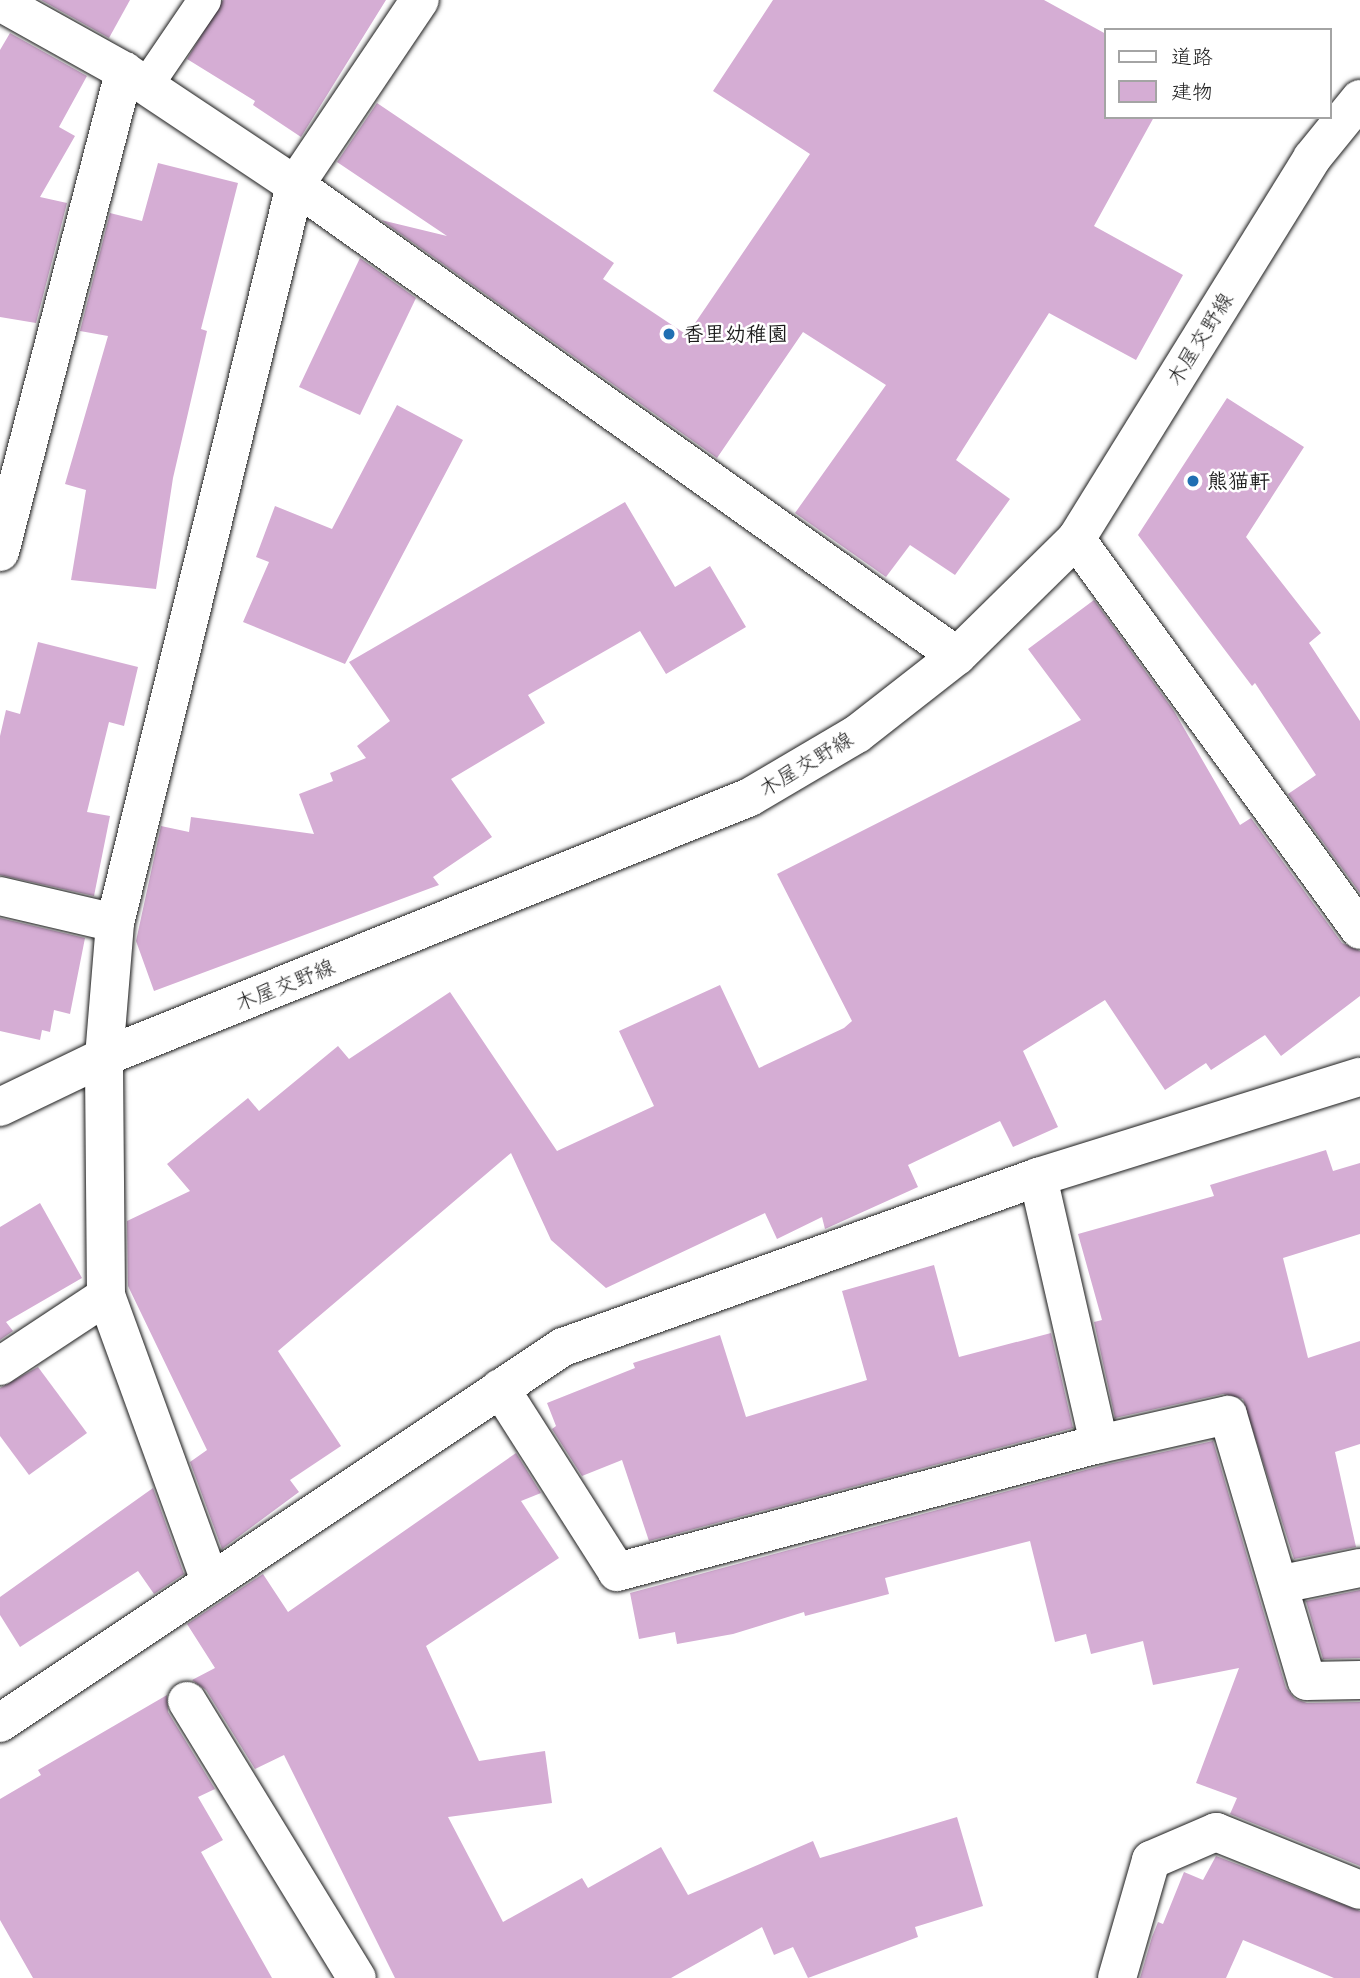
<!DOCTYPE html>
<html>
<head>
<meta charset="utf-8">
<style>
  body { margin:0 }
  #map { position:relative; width:1360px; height:1978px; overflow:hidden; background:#fff; font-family:Sriracha,"Klee One",sans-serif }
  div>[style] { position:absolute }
  .building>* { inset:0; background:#d5add4 }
  .roads { filter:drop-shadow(0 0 2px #1c1c1c) drop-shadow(0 0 2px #1c1c1c) }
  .lane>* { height:33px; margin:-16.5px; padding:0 16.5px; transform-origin:16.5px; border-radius:16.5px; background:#fff }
  .street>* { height:38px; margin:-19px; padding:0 19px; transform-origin:19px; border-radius:19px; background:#fff }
  .secondary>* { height:38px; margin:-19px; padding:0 19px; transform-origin:19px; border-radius:19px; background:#fff }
  .dots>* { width:19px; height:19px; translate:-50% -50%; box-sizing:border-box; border:4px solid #fff; border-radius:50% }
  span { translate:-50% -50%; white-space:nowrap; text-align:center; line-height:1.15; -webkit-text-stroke:5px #fff; paint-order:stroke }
  .poi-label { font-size:21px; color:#1c1c1c; font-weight:700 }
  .left { translate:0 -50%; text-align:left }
  .street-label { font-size:21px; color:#1c1c1c }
  .legend { position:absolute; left:1104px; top:28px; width:228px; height:91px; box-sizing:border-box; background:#fff; border:2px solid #a4a4a4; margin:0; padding:9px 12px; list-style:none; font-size:21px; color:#1c1c1c }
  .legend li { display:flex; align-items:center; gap:14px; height:35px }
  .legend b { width:35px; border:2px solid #a4a4a4 }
</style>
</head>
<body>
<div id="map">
  <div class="building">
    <div style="clip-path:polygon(41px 0,130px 0,109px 38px)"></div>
    <div style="clip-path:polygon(223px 0,386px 0,301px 137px,253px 105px,255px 101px,187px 59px)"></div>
    <div style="clip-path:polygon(773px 0,1044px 0,1106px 34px,1106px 117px,1154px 117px,1094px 226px,1183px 275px,1136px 360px,1049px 313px,956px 460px,1010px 499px,955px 575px,910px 545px,886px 577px,795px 513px,886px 385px,803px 332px,717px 458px,381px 220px,447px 236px,337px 162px,377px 103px,614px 263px,603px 279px,687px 335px,810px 154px,713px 91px)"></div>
    <div style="clip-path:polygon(10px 33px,87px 76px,59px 127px,75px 136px,40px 197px,67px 203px,36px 323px,0 317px,0 50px)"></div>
    <div style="clip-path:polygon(158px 163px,238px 183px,201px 329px,207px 331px,173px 478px,156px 589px,71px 580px,86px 490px,65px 484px,108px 336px,80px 331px,110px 213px,142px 221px)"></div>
    <div style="clip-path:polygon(360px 258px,416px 298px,360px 415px,299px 387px)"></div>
    <div style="clip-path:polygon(1227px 398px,1304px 447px,1246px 537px,1321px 633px,1309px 643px,1360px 721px,1360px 893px,1288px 794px,1316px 775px,1255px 683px,1252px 686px,1138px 535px)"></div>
    <div style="clip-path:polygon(397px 405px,463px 440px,345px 664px,243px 622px,269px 562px,256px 557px,275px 506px,332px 529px)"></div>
    <div style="clip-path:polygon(625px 502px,675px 587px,710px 566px,746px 627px,666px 674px,640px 631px,528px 695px,545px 723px,451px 779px,492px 837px,433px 877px,439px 885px,154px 991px,136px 941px,161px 826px,189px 832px,191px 817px,314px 834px,299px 794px,333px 781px,330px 773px,366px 758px,357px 746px,390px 721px,349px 662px)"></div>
    <div style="clip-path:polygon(1094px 600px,1174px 711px,1240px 825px,1251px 818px,1342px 943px,1360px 951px,1360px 996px,1281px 1056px,1265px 1035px,1211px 1070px,1206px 1063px,1165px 1090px,1105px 1000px,1023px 1051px,1058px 1127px,1013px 1147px,1000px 1121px,908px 1165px,918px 1187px,825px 1229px,822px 1217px,777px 1239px,765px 1213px,606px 1288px,551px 1240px,511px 1153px,278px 1351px,341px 1446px,290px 1480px,299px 1492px,222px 1549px,190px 1462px,207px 1450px,128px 1286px,127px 1221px,190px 1191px,167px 1164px,248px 1098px,259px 1111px,338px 1046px,349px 1059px,450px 992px,557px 1151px,654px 1106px,619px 1031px,720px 985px,759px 1068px,844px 1028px,852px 1021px,777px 874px,1081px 720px,1028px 649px)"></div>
    <div style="clip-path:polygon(38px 642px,138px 667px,124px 726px,109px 722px,87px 812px,110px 816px,94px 896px,0 875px,0 736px,6px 710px,20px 714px)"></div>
    <div style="clip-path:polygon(0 918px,85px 938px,70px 1014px,54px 1010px,50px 1032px,42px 1030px,40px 1040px,0 1031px)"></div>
    <div style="clip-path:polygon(1326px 1150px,1333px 1171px,1360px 1163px,1360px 1234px,1283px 1258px,1308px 1358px,1360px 1341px,1360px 1444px,1335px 1452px,1356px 1547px,1294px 1559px,1243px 1399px,1223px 1394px,1115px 1418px,1094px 1322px,1102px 1320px,1078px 1234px,1214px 1196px,1210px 1185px)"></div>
    <div style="clip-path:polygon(40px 1203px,82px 1278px,6px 1322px,13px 1331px,0 1340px,0 1227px)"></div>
    <div style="clip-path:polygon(934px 1265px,959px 1357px,1051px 1333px,1073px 1428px,649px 1541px,622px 1460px,582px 1476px,552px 1429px,556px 1426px,547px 1403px,635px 1368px,633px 1363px,720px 1335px,746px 1417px,867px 1380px,842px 1291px)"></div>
    <div style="clip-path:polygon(38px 1367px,87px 1433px,29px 1475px,0 1436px,0 1388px)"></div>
    <div style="clip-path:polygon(1213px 1441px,1286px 1688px,1295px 1699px,1307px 1703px,1360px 1702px,1360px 1866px,1230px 1814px,1237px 1798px,1196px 1783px,1239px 1668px,1153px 1685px,1143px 1641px,1091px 1654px,1086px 1634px,1055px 1642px,1030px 1541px,885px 1578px,889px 1594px,805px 1616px,804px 1612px,733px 1634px,677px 1644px,675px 1632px,639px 1639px,630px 1593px,1104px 1465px)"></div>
    <div style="clip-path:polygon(516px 1453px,541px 1493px,521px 1501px,559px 1558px,426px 1646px,479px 1761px,545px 1751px,552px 1803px,448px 1817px,503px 1922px,582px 1878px,588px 1888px,661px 1847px,688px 1895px,813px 1841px,820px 1858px,957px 1817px,983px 1906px,915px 1927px,918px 1937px,808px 1978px,793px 1947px,774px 1955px,762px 1927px,671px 1978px,395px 1978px,284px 1755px,255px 1769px,206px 1690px,192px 1680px,215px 1668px,187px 1624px,263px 1574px,288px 1612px)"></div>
    <div style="clip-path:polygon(153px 1488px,184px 1574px,154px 1594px,138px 1571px,20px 1647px,0 1615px,0 1597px)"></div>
    <div style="clip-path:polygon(1360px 1590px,1360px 1658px,1323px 1659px,1306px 1601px)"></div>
    <div style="clip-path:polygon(167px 1695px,168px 1712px,215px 1789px,198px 1797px,223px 1840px,201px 1852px,272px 1978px,33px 1978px,0 1920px,0 1799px,41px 1775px,38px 1770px)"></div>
    <div style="clip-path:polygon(1216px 1856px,1360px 1911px,1360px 1978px,1334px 1978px,1243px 1940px,1226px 1978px,1140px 1978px,1152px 1937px,1158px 1922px,1163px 1924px,1184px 1872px,1203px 1880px)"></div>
  </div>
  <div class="roads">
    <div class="lane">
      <div style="left:146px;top:85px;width:103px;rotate:-55.7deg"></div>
    </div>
    <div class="street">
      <div style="left:0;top:2px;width:142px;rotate:29.1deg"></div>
      <div style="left:124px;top:71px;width:206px;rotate:33.7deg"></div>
      <div style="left:295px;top:185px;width:812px;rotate:35.43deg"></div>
      <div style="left:1076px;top:539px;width:483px;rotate:54deg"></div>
      <div style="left:0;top:552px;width:497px;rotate:-75.5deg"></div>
      <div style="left:0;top:896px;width:118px;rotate:13.2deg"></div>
      <div style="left:1038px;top:1177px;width:274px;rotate:77.1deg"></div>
      <div style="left:0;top:1366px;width:127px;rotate:-33.4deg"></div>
      <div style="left:500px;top:1388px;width:218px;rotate:57.5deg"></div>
      <div style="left:617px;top:1572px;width:499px;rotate:-14.9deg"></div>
      <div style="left:1099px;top:1444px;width:132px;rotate:-12.7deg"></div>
      <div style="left:1228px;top:1415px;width:277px;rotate:73.5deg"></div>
      <div style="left:1307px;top:1681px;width:53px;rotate:-1.1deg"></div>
      <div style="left:210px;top:1581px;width:303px;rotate:-110deg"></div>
      <div style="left:106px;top:1296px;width:239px;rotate:-90.5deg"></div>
      <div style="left:104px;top:1057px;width:134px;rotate:-85.3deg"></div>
      <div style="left:115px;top:923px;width:760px;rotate:-76.29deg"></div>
      <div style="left:295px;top:185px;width:223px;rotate:-56deg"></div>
      <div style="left:1282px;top:1584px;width:80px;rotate:-11.6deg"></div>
      <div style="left:187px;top:1701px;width:325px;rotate:58.5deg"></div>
      <div style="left:0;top:1723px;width:677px;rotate:-33.74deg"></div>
      <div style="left:563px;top:1347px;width:505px;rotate:-19.69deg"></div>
      <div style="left:1038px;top:1177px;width:337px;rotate:-17.3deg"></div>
      <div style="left:1117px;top:1978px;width:123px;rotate:-73.9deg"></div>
      <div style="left:1151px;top:1860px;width:71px;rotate:-23.3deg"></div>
      <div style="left:1216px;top:1832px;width:155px;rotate:21.9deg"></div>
    </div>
    <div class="secondary">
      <div style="left:0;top:1107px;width:115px;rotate:-25.7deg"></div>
      <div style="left:104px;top:1057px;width:696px;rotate:-21.92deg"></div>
      <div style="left:750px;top:797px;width:124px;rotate:-30.5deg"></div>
      <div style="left:857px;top:734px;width:127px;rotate:-38deg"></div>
      <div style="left:957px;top:656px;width:167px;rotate:-44.5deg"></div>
      <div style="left:1076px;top:539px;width:448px;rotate:-58.2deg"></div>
      <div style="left:1312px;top:158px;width:76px;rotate:-50.9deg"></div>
    </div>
  </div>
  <div class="dots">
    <div style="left:669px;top:334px;background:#1f6fb2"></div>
    <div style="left:1193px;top:481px;background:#1f6fb2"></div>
  </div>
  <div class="poi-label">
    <span class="left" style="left:683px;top:334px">香里幼稚園</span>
    <span class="left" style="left:1207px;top:481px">熊猫軒</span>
  </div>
  <div class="street-label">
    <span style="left:1200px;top:339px;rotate:-58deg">木屋交野線</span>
    <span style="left:806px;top:764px;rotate:-31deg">木屋交野線</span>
    <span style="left:285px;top:985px;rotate:-22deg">木屋交野線</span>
  </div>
  <ul class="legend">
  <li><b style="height:9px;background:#fff"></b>道路</li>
  <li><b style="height:19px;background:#d5add4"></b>建物</li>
  </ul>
</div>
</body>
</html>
